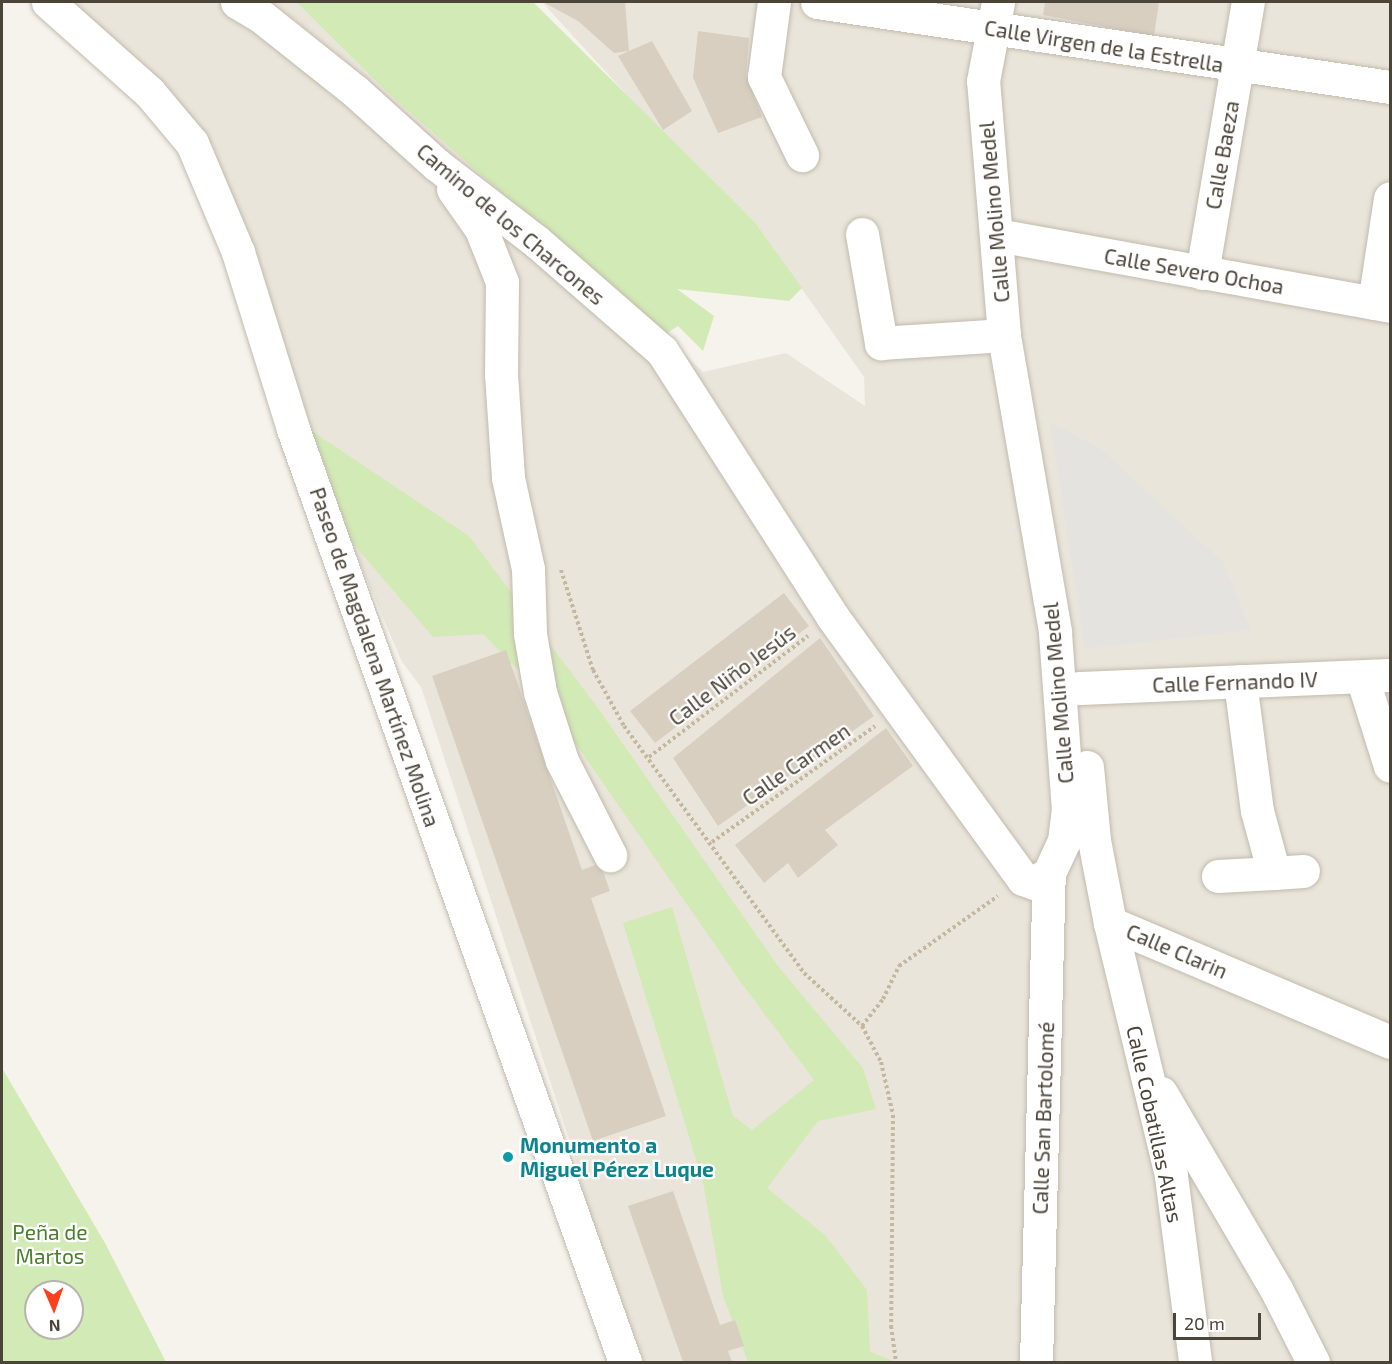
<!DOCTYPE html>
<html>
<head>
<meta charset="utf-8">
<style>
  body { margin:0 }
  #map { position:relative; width:1392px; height:1364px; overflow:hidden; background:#f6f3ec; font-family:"Exo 2",sans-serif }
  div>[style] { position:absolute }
  .residential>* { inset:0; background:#eae5da }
  .green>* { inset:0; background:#d2eab5 }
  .parking>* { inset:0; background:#e5e3e0 }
  .building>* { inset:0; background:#d8cfc1 }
  .path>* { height:4px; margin-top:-2px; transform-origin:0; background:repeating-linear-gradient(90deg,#c4b79f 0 3px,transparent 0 6px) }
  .roads { filter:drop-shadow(0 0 2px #c2bbae) drop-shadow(0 0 2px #c2bbae) }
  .minor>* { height:33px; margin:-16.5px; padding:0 16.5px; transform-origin:16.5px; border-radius:16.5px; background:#fff }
  .dots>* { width:16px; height:16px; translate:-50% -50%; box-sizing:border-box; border:3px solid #fff; border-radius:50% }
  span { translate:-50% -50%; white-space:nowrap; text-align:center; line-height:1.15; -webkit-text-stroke:4.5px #fff; paint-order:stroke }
  .street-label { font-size:21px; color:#4b4439 }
  .culture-label { font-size:21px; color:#0d838f; font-weight:700 }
  .left { translate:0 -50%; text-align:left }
  .park-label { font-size:21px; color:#4a7f2a }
  .frame { position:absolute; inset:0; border:3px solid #4b4439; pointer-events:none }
  .north { position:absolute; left:24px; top:1280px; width:60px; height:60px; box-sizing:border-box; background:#fff; border:2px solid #b7b4b0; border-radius:50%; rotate:178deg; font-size:16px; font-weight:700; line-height:24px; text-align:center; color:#4b4439 }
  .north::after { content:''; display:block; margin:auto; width:21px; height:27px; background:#fc3f1d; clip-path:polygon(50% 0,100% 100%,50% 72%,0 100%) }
  .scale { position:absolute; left:1173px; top:1313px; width:88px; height:27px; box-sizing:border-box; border:3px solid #4b4439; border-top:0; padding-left:8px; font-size:18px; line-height:21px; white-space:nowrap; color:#4b4439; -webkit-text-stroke:4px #fff; paint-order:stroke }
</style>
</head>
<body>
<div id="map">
  <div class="residential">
    <div style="clip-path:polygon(64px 2px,296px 2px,388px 93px,621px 293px,703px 372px,786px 353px,865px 406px,864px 377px,754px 221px,659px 130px,542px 2px,1390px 2px,1390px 1362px,644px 1362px,587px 1207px,573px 1151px,421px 687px,402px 662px,296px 414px,251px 242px)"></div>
  </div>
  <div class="green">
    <div style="clip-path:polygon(296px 2px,533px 2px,754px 221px,802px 288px,789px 301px,677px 289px,714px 316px,703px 351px,678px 326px,664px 335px,388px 93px)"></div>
    <div style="clip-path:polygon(300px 423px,469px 536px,600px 711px,778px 966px,863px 1068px,876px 1109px,818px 1121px,767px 1188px,826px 1236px,867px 1290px,870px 1352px,896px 1362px,748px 1362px,723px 1296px,703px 1182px,623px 923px,672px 907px,733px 1116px,752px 1130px,814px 1080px,742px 984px,540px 692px,483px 634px,433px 637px,350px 540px)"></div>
    <div style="clip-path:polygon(evenodd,2px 1068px,105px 1243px,166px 1362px,2px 1362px,2px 1068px,36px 1292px,72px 1292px,72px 1328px,36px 1328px,36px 1292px)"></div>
  </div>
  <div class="parking">
    <div style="clip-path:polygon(1050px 422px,1100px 448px,1223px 562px,1251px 630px,1085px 649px)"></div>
  </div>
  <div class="building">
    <div style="clip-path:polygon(543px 2px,625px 2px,629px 51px,652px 41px,692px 111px,663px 130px,618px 56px,629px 51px,614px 53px,578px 21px)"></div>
    <div style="clip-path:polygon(1045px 2px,1159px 2px,1154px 36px,1043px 15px)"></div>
    <div style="clip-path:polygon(698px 31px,749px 38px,746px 75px,762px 117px,718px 133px,693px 78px)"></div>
    <div style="clip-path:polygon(784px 593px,809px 626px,655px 743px,630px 711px)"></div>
    <div style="clip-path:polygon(820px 638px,874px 716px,718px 826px,673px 758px)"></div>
    <div style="clip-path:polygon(506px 650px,582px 870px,600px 863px,610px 891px,591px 898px,666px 1116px,593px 1141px,432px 676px)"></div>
    <div style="clip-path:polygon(886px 728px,913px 766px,825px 830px,838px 845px,798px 878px,788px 863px,764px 883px,735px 845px)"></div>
    <div style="clip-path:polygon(673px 1191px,720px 1325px,735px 1320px,744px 1346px,728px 1351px,732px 1362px,683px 1362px,628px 1206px)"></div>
  </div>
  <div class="path">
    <div style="left:561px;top:570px;width:105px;rotate:72.3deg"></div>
    <div style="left:593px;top:670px;width:64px;rotate:61deg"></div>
    <div style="left:624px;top:726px;width:306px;rotate:53.9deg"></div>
    <div style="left:804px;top:973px;width:79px;rotate:42.4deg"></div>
    <div style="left:862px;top:1026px;width:34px;rotate:-52deg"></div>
    <div style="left:883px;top:999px;width:37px;rotate:-64deg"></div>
    <div style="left:899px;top:966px;width:121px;rotate:-35.3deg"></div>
    <div style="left:649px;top:757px;width:200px;rotate:-37.3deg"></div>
    <div style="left:712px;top:842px;width:200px;rotate:-35.4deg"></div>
    <div style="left:862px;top:1026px;width:41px;rotate:62.2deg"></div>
    <div style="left:881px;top:1062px;width:54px;rotate:77.2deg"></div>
    <div style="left:893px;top:1115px;width:211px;rotate:90.5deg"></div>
    <div style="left:891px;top:1326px;width:36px;rotate:82deg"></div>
  </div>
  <div class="roads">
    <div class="minor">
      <div style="left:48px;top:2px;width:137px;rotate:41.7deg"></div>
      <div style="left:150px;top:93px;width:65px;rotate:50deg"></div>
      <div style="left:192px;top:143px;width:118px;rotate:67.1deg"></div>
      <div style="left:238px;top:252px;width:185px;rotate:72.7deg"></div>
      <div style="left:293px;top:429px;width:990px;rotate:70.41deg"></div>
      <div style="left:237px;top:2px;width:29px;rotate:31deg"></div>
      <div style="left:262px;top:17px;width:119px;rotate:38.5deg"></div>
      <div style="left:355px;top:91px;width:110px;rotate:42.1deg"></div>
      <div style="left:437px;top:165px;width:126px;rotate:37.6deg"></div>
      <div style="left:537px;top:242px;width:166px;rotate:41.1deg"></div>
      <div style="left:662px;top:351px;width:315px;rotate:57.3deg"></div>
      <div style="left:832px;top:616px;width:325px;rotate:54deg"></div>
      <div style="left:1023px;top:879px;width:12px;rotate:20deg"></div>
      <div style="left:1034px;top:883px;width:18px;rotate:-34deg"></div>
      <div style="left:1049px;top:873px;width:35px;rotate:-65deg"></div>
      <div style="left:1064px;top:841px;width:31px;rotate:-83deg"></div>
      <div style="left:1068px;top:810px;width:179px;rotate:-94.2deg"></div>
      <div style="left:1055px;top:631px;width:300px;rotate:-99.8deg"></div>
      <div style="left:1004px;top:335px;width:255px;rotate:-94.7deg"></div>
      <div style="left:983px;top:81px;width:80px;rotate:-79.2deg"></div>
      <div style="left:774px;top:2px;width:76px;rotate:97.6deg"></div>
      <div style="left:764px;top:77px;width:87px;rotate:64deg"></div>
      <div style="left:817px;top:2px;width:579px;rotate:8.44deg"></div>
      <div style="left:453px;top:189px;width:49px;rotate:55deg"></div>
      <div style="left:481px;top:229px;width:57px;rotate:68.4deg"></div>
      <div style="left:502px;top:282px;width:92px;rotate:90.6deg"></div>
      <div style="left:501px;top:374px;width:104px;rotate:86.1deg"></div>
      <div style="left:508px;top:478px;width:93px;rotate:77.6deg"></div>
      <div style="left:528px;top:569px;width:65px;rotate:88.2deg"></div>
      <div style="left:530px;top:634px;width:59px;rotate:80.2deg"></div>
      <div style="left:540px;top:692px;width:72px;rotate:72.3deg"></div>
      <div style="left:562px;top:761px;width:106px;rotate:62.9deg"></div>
      <div style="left:862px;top:234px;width:111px;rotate:80.1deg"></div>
      <div style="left:881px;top:343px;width:123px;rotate:-3.7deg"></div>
      <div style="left:997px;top:235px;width:399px;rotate:10.2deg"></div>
      <div style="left:1202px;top:273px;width:275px;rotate:-80.4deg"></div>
      <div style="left:1374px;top:303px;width:106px;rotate:-81.3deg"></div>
      <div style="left:1362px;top:677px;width:93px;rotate:72.5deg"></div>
      <div style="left:1079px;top:688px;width:311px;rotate:-2.4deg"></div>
      <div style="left:1087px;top:767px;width:73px;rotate:84.5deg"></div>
      <div style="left:1094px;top:840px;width:85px;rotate:79.1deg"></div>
      <div style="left:1110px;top:923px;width:260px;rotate:76.4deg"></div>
      <div style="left:1171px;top:1176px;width:188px;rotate:82.6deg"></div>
      <div style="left:1274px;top:873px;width:29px;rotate:-4deg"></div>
      <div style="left:1218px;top:876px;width:56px;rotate:-3.1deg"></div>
      <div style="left:1274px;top:873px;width:64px;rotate:-105.3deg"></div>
      <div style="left:1257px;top:811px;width:131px;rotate:-97.5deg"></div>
      <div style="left:1110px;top:923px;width:304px;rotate:23deg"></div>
      <div style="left:1161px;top:1093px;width:227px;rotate:59.6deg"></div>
      <div style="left:1276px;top:1289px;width:82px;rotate:63.1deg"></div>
      <div style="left:1036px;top:1362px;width:489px;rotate:-88.5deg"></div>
    </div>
  </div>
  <div class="dots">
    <div style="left:508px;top:1157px;background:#0f9aa8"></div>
  </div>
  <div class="street-label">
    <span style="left:1104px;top:46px;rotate:9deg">Calle Virgen de la Estrella</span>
    <span style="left:1222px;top:155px;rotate:-80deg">Calle Baeza</span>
    <span style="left:994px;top:212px;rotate:-95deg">Calle Molino Medel</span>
    <span style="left:511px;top:224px;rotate:40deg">Camino de los Charcones</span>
    <span style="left:1194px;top:271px;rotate:10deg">Calle Severo Ochoa</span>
    <span style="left:375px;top:657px;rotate:71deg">Paseo de Magdalena Martínez Molina</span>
    <span style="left:732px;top:675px;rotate:-37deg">Calle Niño Jesús</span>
    <span style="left:1235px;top:682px;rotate:-2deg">Calle Fernando IV</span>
    <span style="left:1058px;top:693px;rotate:-95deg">Calle Molino Medel</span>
    <span style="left:796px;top:764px;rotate:-35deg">Calle Carmen</span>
    <span style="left:1177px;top:951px;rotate:23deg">Calle Clarin</span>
    <span style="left:1043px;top:1118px;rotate:-88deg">Calle San Bartolomé</span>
    <span style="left:1155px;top:1124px;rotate:78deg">Calle Cobatillas Altas</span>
  </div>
  <div class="culture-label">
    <span class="left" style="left:520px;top:1157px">Monumento a<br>Miguel Pérez Luque</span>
  </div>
  <div class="park-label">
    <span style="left:50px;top:1244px">Peña de<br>Martos</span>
  </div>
  <div class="frame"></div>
  <div class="north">N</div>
  <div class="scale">20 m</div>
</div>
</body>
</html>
